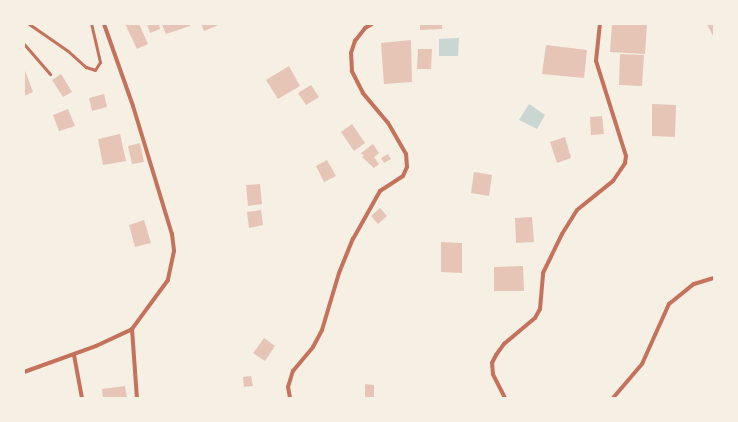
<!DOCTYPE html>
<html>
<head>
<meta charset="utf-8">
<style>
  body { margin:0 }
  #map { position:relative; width:738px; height:422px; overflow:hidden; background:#f6efe4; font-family:Roboto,sans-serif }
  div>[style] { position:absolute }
  .water>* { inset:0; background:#c9d6d2 }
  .building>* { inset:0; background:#e6c5b7 }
  .service>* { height:3px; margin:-1.5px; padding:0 1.5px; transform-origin:1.5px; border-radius:1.5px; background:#c5725c }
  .minor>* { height:4px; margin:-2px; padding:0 2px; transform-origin:2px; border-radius:2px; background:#c5725c }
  span { translate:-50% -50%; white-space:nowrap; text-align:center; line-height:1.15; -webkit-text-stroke:3px #f6efe4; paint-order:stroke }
  .frame { position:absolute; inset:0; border:25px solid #f6efe4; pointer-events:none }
</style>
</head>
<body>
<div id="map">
  <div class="water">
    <div style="clip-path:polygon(459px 38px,458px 56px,439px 56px,439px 39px)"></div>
    <div style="clip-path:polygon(529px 104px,545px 115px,537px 129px,519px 120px)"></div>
  </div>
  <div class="building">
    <div style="clip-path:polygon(125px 24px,139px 24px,148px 44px,137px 49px)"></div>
    <div style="clip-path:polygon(147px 24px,159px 24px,160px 29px,150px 33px)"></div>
    <div style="clip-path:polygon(162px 24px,190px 24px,190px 26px,166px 34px)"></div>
    <div style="clip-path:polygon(201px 24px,221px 24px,204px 31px)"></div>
    <div style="clip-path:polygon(420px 24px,442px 24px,442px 29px,420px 30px)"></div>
    <div style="clip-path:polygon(612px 24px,647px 24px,645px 54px,610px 52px)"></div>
    <div style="clip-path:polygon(707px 24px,714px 24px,714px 36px,713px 36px)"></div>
    <div style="clip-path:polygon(411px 40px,412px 82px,384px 84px,381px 43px)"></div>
    <div style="clip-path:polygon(546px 45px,587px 50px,584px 78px,542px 74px)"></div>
    <div style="clip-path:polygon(418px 49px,432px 49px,431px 69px,417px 69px)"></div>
    <div style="clip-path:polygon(620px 54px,644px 55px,642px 86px,619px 85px)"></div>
    <div style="clip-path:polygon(289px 66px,300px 86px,278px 99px,266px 80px)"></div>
    <div style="clip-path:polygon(24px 68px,33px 92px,24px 96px)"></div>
    <div style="clip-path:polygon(61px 74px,72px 92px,63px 97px,52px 80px)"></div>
    <div style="clip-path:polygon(311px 85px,319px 97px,306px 105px,298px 93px)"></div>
    <div style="clip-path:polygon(104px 94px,107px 107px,92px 111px,89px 98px)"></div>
    <div style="clip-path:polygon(652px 104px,676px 105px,675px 137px,652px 136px)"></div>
    <div style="clip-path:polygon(68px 109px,75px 126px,59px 131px,53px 115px)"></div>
    <div style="clip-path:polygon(602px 116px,604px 134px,591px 135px,590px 117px)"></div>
    <div style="clip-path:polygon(352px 124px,365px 143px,354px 151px,341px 132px)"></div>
    <div style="clip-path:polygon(120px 134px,126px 161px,103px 165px,98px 139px)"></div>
    <div style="clip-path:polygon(565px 137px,571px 158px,557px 163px,550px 142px)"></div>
    <div style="clip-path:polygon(140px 143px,144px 162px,132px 164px,128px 146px)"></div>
    <div style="clip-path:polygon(373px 144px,379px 153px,374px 157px,379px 164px,374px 168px,362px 157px,364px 156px,361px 153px)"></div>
    <div style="clip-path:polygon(388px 154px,391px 159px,384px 163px,381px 158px)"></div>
    <div style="clip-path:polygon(327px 160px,336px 176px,324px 182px,316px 166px)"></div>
    <div style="clip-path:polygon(474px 172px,492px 175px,489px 196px,471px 193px)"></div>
    <div style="clip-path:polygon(260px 184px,262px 204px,248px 206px,246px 185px)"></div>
    <div style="clip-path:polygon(380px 208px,387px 216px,378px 224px,371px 216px)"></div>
    <div style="clip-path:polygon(261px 210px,263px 225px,249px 228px,247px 212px)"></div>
    <div style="clip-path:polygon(532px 217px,534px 242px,516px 243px,515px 218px)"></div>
    <div style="clip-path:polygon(144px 220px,151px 243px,135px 247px,129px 225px)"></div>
    <div style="clip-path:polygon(441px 242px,462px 243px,462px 273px,441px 272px)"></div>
    <div style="clip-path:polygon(523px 266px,524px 291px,494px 291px,494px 267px)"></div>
    <div style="clip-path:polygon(264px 338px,275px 346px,265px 361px,253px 353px)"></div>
    <div style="clip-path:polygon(251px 376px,253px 386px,244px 387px,243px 377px)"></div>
    <div style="clip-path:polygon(365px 384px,374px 385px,374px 397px,365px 397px)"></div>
    <div style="clip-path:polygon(125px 386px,127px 398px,103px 398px,102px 389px)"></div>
  </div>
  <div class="service">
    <div style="left:29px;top:24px;width:47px;rotate:34.7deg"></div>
    <div style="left:68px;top:51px;width:24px;rotate:42deg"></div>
    <div style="left:86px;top:67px;width:9px;rotate:18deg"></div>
    <div style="left:95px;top:70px;width:9px;rotate:-58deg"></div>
    <div style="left:100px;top:62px;width:39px;rotate:-103deg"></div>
    <div style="left:24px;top:44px;width:40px;rotate:49deg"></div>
  </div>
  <div class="minor">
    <div style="left:104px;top:24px;width:87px;rotate:70.5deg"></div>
    <div style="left:133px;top:106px;width:134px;rotate:73.1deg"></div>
    <div style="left:172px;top:234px;width:17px;rotate:83deg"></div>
    <div style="left:174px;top:251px;width:30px;rotate:102deg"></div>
    <div style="left:168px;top:280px;width:61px;rotate:126.3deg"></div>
    <div style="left:132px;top:329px;width:69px;rotate:85.9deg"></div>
    <div style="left:74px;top:355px;width:44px;rotate:79.5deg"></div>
    <div style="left:24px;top:372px;width:77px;rotate:-19.9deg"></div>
    <div style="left:96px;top:346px;width:40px;rotate:-25deg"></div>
    <div style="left:290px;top:398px;width:11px;rotate:-100deg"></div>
    <div style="left:288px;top:387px;width:17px;rotate:-73deg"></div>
    <div style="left:293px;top:371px;width:31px;rotate:-50deg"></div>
    <div style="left:313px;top:347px;width:19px;rotate:-62deg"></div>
    <div style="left:322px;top:330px;width:59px;rotate:-73.4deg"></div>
    <div style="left:339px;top:273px;width:37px;rotate:-68deg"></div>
    <div style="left:353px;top:239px;width:55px;rotate:-60.6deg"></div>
    <div style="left:380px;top:191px;width:27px;rotate:-33deg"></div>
    <div style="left:403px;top:176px;width:10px;rotate:-66deg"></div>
    <div style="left:407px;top:167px;width:13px;rotate:-94deg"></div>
    <div style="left:406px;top:154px;width:36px;rotate:-120deg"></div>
    <div style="left:388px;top:123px;width:39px;rotate:-130deg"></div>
    <div style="left:363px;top:93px;width:25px;rotate:-117deg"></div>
    <div style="left:352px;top:71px;width:18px;rotate:-93deg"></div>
    <div style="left:351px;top:53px;width:13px;rotate:-72deg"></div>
    <div style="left:355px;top:41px;width:16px;rotate:-52deg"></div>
    <div style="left:365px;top:28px;width:8px;rotate:-30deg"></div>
    <div style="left:505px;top:398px;width:27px;rotate:-117deg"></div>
    <div style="left:493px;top:374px;width:11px;rotate:-95deg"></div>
    <div style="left:492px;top:363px;width:9px;rotate:-63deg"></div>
    <div style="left:496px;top:355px;width:14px;rotate:-54deg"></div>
    <div style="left:504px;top:344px;width:40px;rotate:-40deg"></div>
    <div style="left:535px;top:318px;width:10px;rotate:-61deg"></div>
    <div style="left:540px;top:309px;width:36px;rotate:-85deg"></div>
    <div style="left:543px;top:273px;width:43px;rotate:-64deg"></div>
    <div style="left:562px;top:234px;width:28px;rotate:-58deg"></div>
    <div style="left:577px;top:210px;width:46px;rotate:-38.9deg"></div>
    <div style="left:613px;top:181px;width:22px;rotate:-56deg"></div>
    <div style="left:625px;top:163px;width:7px;rotate:-82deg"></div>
    <div style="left:626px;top:156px;width:100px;rotate:-107.5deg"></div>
    <div style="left:596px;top:61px;width:37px;rotate:-84deg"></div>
    <div style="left:613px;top:398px;width:45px;rotate:-49.5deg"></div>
    <div style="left:642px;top:364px;width:66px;rotate:-65.8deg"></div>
    <div style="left:669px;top:304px;width:32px;rotate:-39deg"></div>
    <div style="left:694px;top:284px;width:21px;rotate:-17deg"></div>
  </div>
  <div class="frame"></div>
</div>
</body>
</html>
